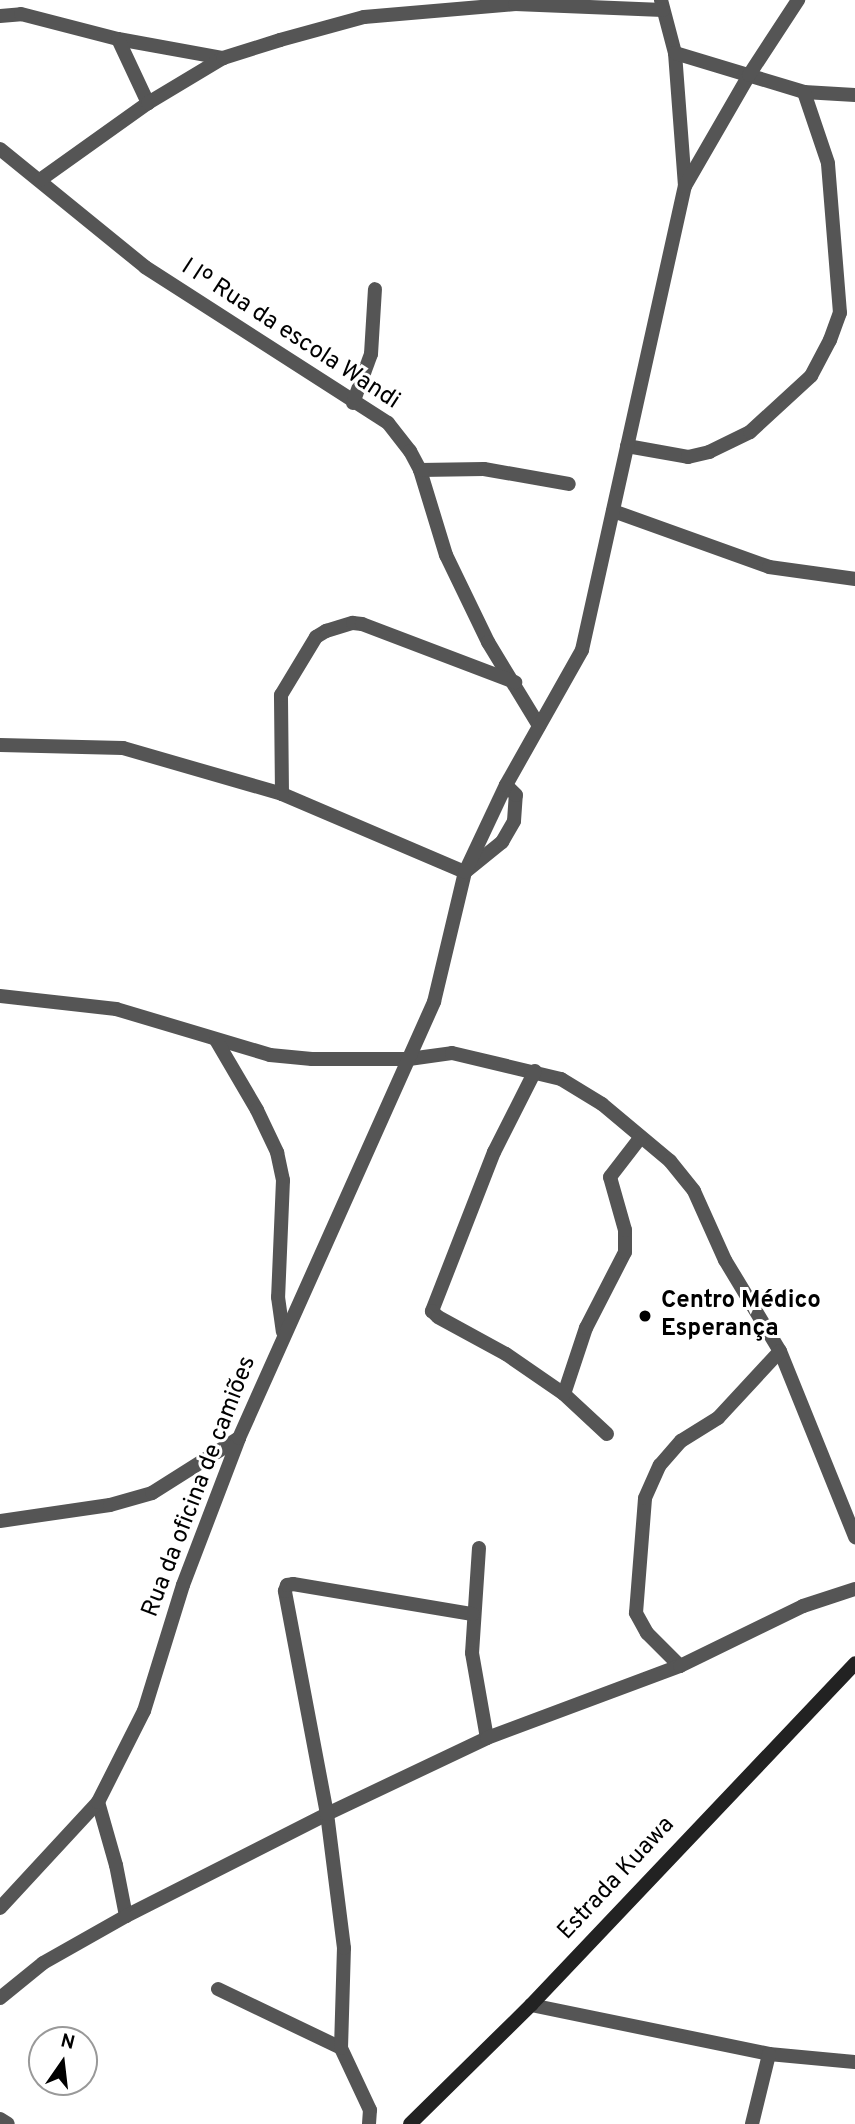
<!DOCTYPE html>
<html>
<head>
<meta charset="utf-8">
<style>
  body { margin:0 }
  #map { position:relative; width:855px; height:2124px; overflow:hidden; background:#fff; font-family:Overpass,sans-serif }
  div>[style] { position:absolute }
  .street>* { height:14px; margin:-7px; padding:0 7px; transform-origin:7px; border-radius:7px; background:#555 }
  .secondary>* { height:14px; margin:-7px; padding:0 7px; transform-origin:7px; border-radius:7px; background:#222 }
  .dots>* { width:19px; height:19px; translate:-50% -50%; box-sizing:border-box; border:4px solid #fff; border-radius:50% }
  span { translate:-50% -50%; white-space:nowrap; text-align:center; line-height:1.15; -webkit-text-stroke:6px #fff; paint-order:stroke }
  .street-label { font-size:24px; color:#000 }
  .poi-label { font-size:24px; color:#000; font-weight:700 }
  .left { translate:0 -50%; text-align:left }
  .north { position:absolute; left:28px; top:2026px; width:70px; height:70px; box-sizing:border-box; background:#fff; border:2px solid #999; border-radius:50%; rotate:14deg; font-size:19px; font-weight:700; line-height:28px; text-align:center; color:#000 }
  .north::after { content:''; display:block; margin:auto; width:24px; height:32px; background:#000; clip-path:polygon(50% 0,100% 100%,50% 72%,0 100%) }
</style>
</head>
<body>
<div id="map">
  <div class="street">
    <div style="left:661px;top:0;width:55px;rotate:75.2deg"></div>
    <div style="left:675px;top:53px;width:133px;rotate:85.7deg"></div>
    <div style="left:0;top:16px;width:21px;rotate:-5deg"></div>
    <div style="left:21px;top:14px;width:100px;rotate:14.5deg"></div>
    <div style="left:118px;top:39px;width:107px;rotate:10.3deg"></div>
    <div style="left:118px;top:39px;width:71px;rotate:64.9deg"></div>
    <div style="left:675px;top:53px;width:135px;rotate:16.8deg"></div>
    <div style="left:804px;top:92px;width:51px;rotate:3.4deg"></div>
    <div style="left:0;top:149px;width:187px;rotate:39.1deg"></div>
    <div style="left:145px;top:267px;width:289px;rotate:32.7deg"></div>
    <div style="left:388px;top:423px;width:36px;rotate:52deg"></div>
    <div style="left:410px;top:451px;width:21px;rotate:62deg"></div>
    <div style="left:420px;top:470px;width:89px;rotate:73deg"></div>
    <div style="left:446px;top:555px;width:97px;rotate:64.2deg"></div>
    <div style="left:488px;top:642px;width:98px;rotate:58.7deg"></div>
    <div style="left:40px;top:180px;width:133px;rotate:-35.5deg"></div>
    <div style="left:148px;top:103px;width:87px;rotate:-31deg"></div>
    <div style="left:223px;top:58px;width:60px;rotate:-17.5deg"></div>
    <div style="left:280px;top:40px;width:87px;rotate:-15.3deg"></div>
    <div style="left:364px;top:17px;width:152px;rotate:-4.9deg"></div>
    <div style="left:515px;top:4px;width:148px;rotate:2.3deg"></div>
    <div style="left:353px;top:403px;width:52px;rotate:-69.8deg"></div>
    <div style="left:371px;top:354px;width:65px;rotate:-86.5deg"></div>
    <div style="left:627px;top:446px;width:62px;rotate:10.2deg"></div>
    <div style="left:688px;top:457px;width:22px;rotate:-13deg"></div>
    <div style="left:709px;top:452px;width:46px;rotate:-26deg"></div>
    <div style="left:750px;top:432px;width:83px;rotate:-42.6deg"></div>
    <div style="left:811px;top:376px;width:41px;rotate:-62.2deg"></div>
    <div style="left:830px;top:340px;width:29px;rotate:-70deg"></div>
    <div style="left:840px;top:313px;width:150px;rotate:-94.6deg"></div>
    <div style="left:828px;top:163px;width:75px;rotate:-108.7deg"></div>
    <div style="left:420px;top:470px;width:64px;rotate:-0.9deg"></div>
    <div style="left:484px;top:469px;width:86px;rotate:10deg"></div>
    <div style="left:613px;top:511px;width:166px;rotate:19.7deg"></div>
    <div style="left:769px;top:567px;width:87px;rotate:7.9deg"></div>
    <div style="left:0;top:745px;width:123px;rotate:1.4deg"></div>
    <div style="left:123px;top:748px;width:166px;rotate:16.1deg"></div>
    <div style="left:282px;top:794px;width:199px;rotate:23.1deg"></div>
    <div style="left:465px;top:872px;width:48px;rotate:-39deg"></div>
    <div style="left:502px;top:842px;width:24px;rotate:-60deg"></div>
    <div style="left:514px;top:821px;width:26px;rotate:-86deg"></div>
    <div style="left:516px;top:795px;width:14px;rotate:-135deg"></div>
    <div style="left:282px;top:794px;width:99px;rotate:-90.6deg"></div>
    <div style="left:281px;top:695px;width:68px;rotate:-58.9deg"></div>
    <div style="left:316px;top:637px;width:12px;rotate:-31deg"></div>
    <div style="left:326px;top:631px;width:28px;rotate:-17deg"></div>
    <div style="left:353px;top:623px;width:9px;rotate:6deg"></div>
    <div style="left:362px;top:624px;width:164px;rotate:20.8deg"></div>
    <div style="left:0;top:996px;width:117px;rotate:6.4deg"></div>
    <div style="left:116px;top:1009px;width:161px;rotate:16.6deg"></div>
    <div style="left:270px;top:1055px;width:42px;rotate:5.4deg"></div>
    <div style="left:312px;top:1059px;width:97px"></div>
    <div style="left:409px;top:1059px;width:43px;rotate:-7.9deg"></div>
    <div style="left:452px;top:1053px;width:112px;rotate:13.4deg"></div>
    <div style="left:561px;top:1079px;width:48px;rotate:31.4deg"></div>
    <div style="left:602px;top:1104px;width:89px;rotate:40deg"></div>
    <div style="left:670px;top:1161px;width:38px;rotate:51deg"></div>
    <div style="left:694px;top:1191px;width:76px;rotate:65.8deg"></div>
    <div style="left:725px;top:1260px;width:106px;rotate:58.9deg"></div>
    <div style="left:780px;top:1351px;width:201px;rotate:68deg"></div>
    <div style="left:216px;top:1040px;width:81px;rotate:59.6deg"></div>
    <div style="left:257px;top:1110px;width:47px;rotate:64.5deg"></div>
    <div style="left:277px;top:1152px;width:29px;rotate:78deg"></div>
    <div style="left:283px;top:1180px;width:117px;rotate:92.4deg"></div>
    <div style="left:278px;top:1297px;width:35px;rotate:82deg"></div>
    <div style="left:535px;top:1071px;width:91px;rotate:116.8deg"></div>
    <div style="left:494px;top:1152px;width:171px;rotate:111.3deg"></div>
    <div style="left:432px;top:1311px;width:8px;rotate:45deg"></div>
    <div style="left:438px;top:1317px;width:77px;rotate:28.6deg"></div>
    <div style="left:506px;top:1354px;width:70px;rotate:34.6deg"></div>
    <div style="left:607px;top:1434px;width:59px;rotate:-137.1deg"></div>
    <div style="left:564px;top:1394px;width:70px;rotate:-71.6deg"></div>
    <div style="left:586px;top:1328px;width:85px;rotate:-62.8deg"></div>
    <div style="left:625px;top:1252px;width:22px;rotate:-90deg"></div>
    <div style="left:625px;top:1230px;width:55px;rotate:-105.8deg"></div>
    <div style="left:610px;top:1177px;width:49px;rotate:-52.4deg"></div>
    <div style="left:0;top:1521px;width:111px;rotate:-8.3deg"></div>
    <div style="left:110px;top:1505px;width:44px;rotate:-15.9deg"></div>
    <div style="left:152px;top:1493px;width:103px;rotate:-32.3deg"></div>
    <div style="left:479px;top:1548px;width:105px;rotate:93.8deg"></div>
    <div style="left:472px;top:1653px;width:86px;rotate:80deg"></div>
    <div style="left:680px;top:1666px;width:47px;rotate:-135deg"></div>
    <div style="left:647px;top:1633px;width:23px;rotate:-119deg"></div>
    <div style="left:636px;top:1613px;width:115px;rotate:-85.5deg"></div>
    <div style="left:645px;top:1498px;width:36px;rotate:-66deg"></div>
    <div style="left:660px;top:1465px;width:32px;rotate:-49deg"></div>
    <div style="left:681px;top:1441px;width:44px;rotate:-31.9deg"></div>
    <div style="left:718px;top:1418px;width:91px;rotate:-47.2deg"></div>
    <div style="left:98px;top:1802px;width:66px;rotate:74.1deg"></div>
    <div style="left:116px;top:1865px;width:52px;rotate:78.9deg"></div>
    <div style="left:0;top:1908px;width:144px;rotate:-47.2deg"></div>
    <div style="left:98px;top:1802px;width:102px;rotate:-63.2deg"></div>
    <div style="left:144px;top:1711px;width:132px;rotate:-72.8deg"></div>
    <div style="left:183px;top:1585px;width:157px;rotate:-69.1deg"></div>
    <div style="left:239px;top:1438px;width:478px;rotate:-65.9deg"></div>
    <div style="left:434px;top:1002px;width:134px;rotate:-76.6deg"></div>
    <div style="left:465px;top:872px;width:96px;rotate:-64.8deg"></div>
    <div style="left:506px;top:785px;width:155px;rotate:-60.6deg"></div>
    <div style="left:582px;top:650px;width:475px;rotate:-77.5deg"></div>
    <div style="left:685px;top:186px;width:128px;rotate:-60deg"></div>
    <div style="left:749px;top:75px;width:90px;rotate:-56.8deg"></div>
    <div style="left:218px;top:1989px;width:136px;rotate:25.6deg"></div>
    <div style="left:0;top:1998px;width:55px;rotate:-39.1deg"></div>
    <div style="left:43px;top:1963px;width:95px;rotate:-29.5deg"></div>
    <div style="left:126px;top:1916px;width:225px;rotate:-26.9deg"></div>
    <div style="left:327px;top:1814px;width:177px;rotate:-25.4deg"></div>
    <div style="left:487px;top:1738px;width:206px;rotate:-20.5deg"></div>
    <div style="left:680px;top:1666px;width:137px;rotate:-26deg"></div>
    <div style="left:803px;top:1606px;width:55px;rotate:-18.1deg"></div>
    <div style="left:531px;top:2005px;width:243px;rotate:11.6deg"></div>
    <div style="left:769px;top:2054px;width:86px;rotate:5.3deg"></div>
    <div style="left:0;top:2119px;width:9px;rotate:32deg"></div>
    <div style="left:369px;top:2124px;width:14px;rotate:-86deg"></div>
    <div style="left:370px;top:2110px;width:68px;rotate:-115.1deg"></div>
    <div style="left:341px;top:2048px;width:100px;rotate:-88.3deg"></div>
    <div style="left:344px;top:1948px;width:135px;rotate:-97.2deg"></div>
    <div style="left:327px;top:1814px;width:227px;rotate:-100.7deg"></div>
    <div style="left:285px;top:1591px;width:6px;rotate:-72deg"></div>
    <div style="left:287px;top:1585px;width:6px;rotate:-9deg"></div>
    <div style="left:293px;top:1584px;width:182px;rotate:9.5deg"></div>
    <div style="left:752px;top:2124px;width:72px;rotate:-76.3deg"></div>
  </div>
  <div class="secondary">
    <div style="left:410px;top:2124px;width:170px;rotate:-44.5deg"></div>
    <div style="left:531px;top:2005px;width:471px;rotate:-46.5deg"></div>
  </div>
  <div class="dots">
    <div style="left:645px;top:1316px;background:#000"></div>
  </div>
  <div class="street-label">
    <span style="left:290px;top:335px;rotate:33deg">I Iº Rua da escola Wandi</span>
    <span style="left:200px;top:1487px;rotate:-69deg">Rua da oficina de camiões</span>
    <span style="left:617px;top:1879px;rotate:-47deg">Estrada Kuawa</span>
  </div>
  <div class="poi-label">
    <span class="left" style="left:661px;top:1316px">Centro Médico<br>Esperança</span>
  </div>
  <div class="north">N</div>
</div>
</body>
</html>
